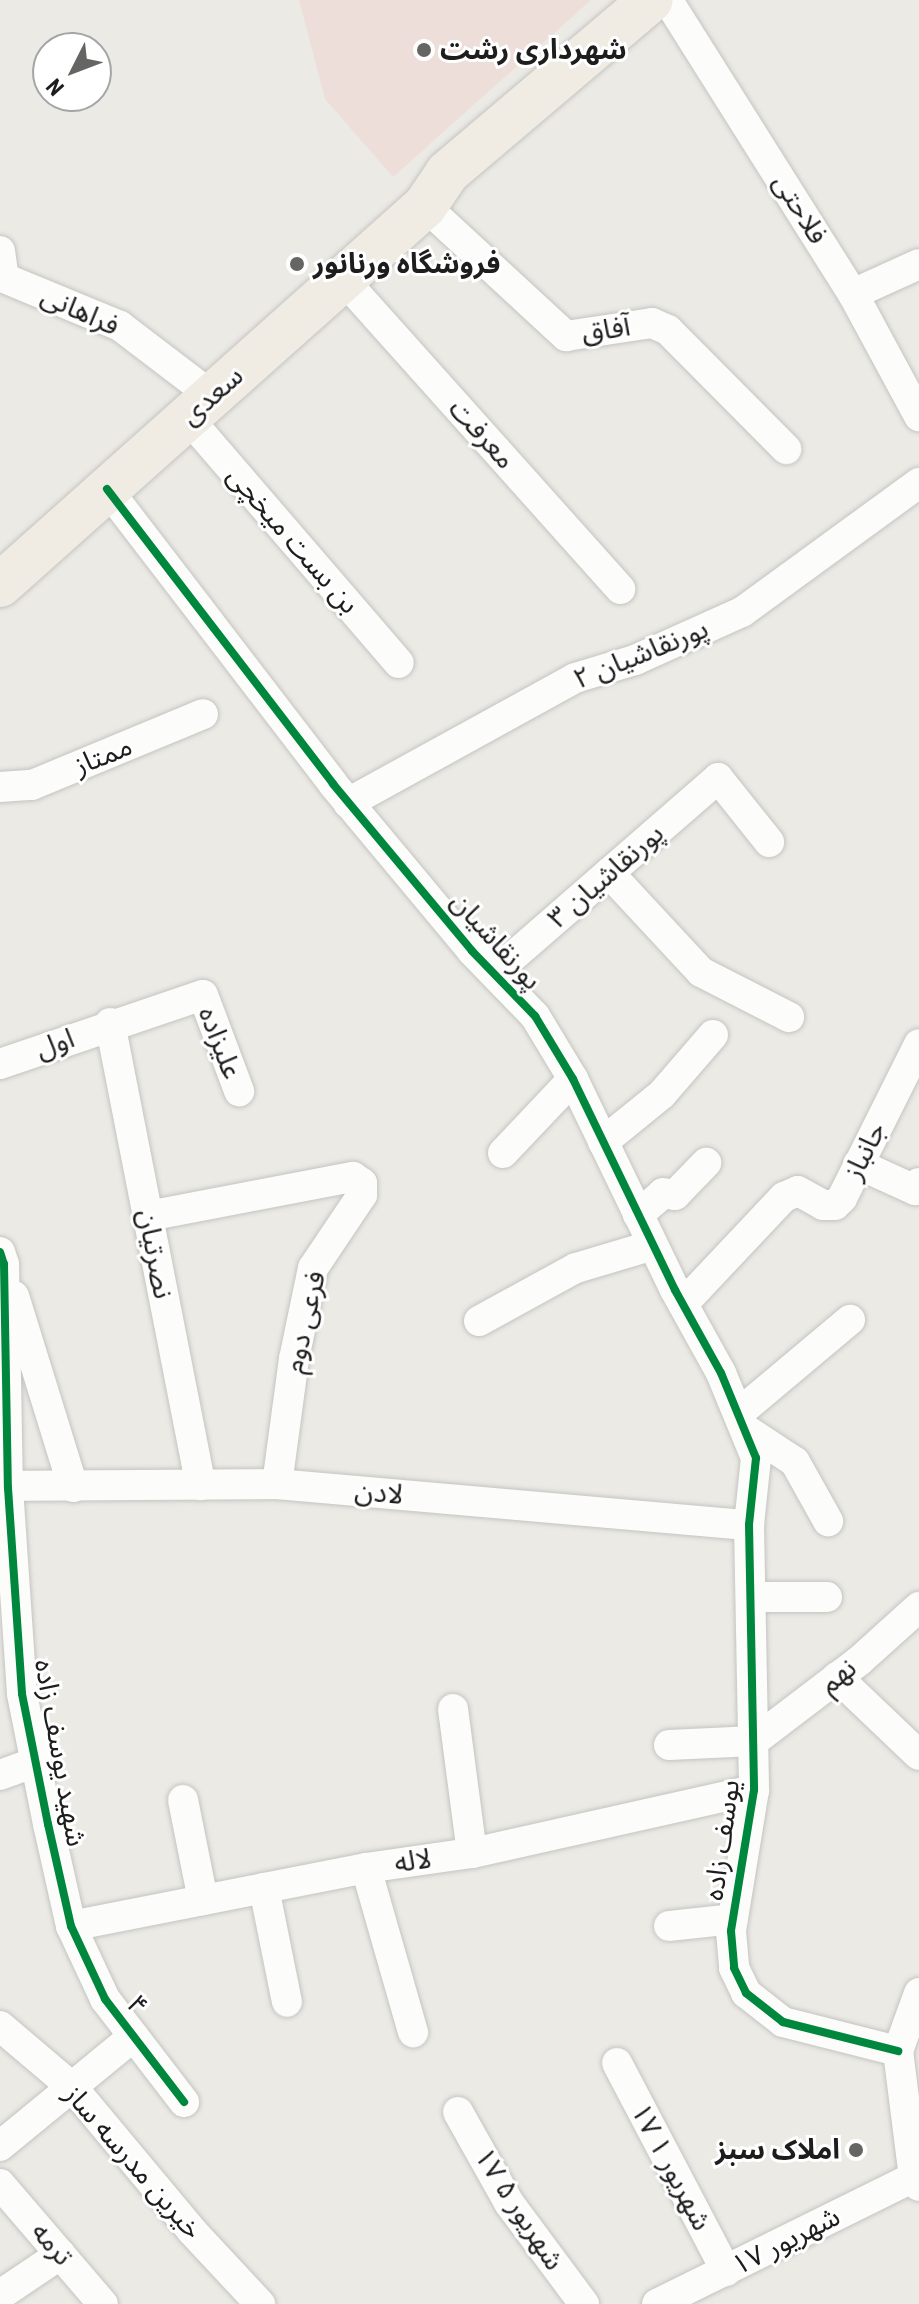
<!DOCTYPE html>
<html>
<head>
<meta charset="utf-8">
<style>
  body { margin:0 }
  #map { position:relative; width:919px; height:2304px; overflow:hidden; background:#ebeae5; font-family:"Roboto Condensed","Noto Sans Arabic",sans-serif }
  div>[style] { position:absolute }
  .commercial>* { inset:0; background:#eeded9 }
  .roads { filter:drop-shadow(0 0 2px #c4c4c1) drop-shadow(0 0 2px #c4c4c1) }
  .street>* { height:30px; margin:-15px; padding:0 15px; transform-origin:15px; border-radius:15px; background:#fcfcfb }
  .primary>* { height:44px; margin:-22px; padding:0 22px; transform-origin:22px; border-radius:22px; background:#f0ece3 }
  .cycleway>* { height:8px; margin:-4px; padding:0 4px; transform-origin:4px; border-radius:4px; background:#00873e }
  .dots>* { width:22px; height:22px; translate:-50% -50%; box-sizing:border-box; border:4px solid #fff; border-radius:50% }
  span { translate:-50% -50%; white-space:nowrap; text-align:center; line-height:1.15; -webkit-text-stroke:6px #fff; paint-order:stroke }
  .poi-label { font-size:28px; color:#1d1d1d; font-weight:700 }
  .left { translate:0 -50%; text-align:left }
  .right { translate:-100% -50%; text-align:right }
  .street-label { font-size:28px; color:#1d1d1d }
  .north { position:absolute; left:32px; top:32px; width:80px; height:80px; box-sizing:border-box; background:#fff; border:2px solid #a5a5a5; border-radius:50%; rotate:228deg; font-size:22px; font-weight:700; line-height:32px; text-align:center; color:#1d1d1d }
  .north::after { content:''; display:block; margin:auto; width:28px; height:36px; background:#656563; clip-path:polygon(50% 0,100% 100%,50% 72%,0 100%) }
</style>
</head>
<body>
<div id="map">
  <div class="commercial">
    <div style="clip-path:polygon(299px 0,591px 0,393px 177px,325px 99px)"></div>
  </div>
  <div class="roads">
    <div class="street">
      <div style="left:672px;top:7px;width:339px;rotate:57.8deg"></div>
      <div style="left:853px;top:294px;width:139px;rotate:61.6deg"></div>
      <div style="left:425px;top:206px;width:192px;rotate:42.7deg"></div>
      <div style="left:566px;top:336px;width:87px;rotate:-8.6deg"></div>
      <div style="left:652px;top:323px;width:17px;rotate:24deg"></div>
      <div style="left:668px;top:330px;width:168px;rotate:45.2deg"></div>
      <div style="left:0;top:251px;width:27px;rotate:82deg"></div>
      <div style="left:4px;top:278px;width:126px;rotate:22.5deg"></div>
      <div style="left:120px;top:326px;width:116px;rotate:37.3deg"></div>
      <div style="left:343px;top:279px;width:416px;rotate:48.2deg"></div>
      <div style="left:853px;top:294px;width:72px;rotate:-24.4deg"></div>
      <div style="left:188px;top:418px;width:323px;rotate:49.3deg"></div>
      <div style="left:107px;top:489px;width:372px;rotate:52.5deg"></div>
      <div style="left:333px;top:784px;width:217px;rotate:50.2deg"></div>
      <div style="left:472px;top:951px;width:91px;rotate:45.9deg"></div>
      <div style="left:535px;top:1016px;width:74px;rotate:58.9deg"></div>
      <div style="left:573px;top:1079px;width:234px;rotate:64.2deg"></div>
      <div style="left:675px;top:1290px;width:95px;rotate:61deg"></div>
      <div style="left:721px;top:1373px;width:92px;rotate:67.6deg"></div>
      <div style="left:756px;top:1458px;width:67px;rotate:96deg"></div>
      <div style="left:749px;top:1525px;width:265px;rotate:88.9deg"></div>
      <div style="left:754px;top:1790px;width:143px;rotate:99.3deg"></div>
      <div style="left:731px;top:1931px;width:37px;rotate:85deg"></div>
      <div style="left:734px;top:1968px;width:28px;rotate:64deg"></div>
      <div style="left:746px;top:1993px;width:47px;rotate:38.1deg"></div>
      <div style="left:783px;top:2022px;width:119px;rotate:14.2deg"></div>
      <div style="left:0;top:787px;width:32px;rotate:-4deg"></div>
      <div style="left:32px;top:785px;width:185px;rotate:-22.5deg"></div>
      <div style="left:348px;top:803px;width:259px;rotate:-28.8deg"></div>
      <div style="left:575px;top:678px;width:63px;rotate:-16.7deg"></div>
      <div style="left:635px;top:660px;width:117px;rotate:-24.2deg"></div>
      <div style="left:742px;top:612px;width:219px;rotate:-36.1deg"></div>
      <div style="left:609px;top:873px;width:135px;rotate:47.1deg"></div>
      <div style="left:701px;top:972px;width:99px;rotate:27.1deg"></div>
      <div style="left:494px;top:973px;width:297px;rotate:-41deg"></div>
      <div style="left:718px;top:778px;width:82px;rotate:51.4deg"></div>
      <div style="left:110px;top:1023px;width:471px;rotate:78.9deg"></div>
      <div style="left:0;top:1064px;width:214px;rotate:-18.8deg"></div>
      <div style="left:203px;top:995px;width:103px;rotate:69.4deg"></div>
      <div style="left:603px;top:1142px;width:76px;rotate:-39.1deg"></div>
      <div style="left:662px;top:1094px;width:78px;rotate:-49.2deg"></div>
      <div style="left:503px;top:1153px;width:102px;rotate:-46.6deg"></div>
      <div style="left:858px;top:1164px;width:63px;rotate:24.5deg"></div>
      <div style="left:915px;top:1190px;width:8px;rotate:-60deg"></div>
      <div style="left:638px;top:1215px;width:33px;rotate:-41deg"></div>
      <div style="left:663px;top:1193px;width:12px;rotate:9deg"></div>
      <div style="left:675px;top:1195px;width:45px;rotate:-45.9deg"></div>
      <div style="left:148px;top:1216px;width:209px;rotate:-10.8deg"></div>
      <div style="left:353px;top:1177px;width:11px;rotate:34deg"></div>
      <div style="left:362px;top:1183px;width:12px;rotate:90deg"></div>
      <div style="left:362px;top:1195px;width:88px;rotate:123.9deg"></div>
      <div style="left:313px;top:1268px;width:93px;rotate:101.8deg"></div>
      <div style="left:294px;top:1359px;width:126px;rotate:97.7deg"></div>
      <div style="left:0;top:1252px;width:13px;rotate:72deg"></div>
      <div style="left:4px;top:1264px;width:224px;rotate:89deg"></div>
      <div style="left:8px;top:1488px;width:206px;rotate:86.1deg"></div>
      <div style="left:22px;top:1694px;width:133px;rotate:78.7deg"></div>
      <div style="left:48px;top:1824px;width:105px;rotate:77.3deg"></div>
      <div style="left:71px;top:1926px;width:81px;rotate:65deg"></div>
      <div style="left:105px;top:1999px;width:130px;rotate:52.5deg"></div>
      <div style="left:14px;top:1296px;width:200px;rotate:72.8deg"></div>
      <div style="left:683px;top:1304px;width:147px;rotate:-46.7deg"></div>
      <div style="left:784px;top:1197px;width:15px;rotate:-23deg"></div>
      <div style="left:798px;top:1191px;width:29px;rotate:29deg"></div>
      <div style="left:823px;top:1205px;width:12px"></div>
      <div style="left:835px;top:1205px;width:10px;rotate:-45deg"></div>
      <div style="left:842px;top:1198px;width:172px;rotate:-63.4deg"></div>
      <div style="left:479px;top:1321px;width:111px;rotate:-28.7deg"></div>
      <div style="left:576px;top:1268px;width:80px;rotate:-16.6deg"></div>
      <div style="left:739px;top:1413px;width:145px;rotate:-40deg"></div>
      <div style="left:748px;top:1431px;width:56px;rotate:33.4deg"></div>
      <div style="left:795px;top:1462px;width:68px;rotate:60.8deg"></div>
      <div style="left:0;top:1486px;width:277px;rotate:-0.4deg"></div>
      <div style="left:277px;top:1484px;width:474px;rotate:5deg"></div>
      <div style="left:751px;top:1597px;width:76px"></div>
      <div style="left:837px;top:1677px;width:113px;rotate:43.6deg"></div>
      <div style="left:453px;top:1709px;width:145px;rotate:82.5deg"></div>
      <div style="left:669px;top:1745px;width:85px;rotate:-2.7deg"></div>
      <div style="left:754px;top:1741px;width:132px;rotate:-37.3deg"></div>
      <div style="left:859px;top:1661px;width:81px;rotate:-42deg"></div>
      <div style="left:0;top:1775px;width:37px;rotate:-20deg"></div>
      <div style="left:183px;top:1800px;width:102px;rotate:78.7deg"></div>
      <div style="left:366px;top:1868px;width:171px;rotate:74deg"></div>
      <div style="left:264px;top:1888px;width:116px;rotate:78.6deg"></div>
      <div style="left:71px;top:1926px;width:301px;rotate:-11.1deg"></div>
      <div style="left:366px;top:1868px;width:107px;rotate:-8.1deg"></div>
      <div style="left:472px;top:1853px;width:289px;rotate:-12.6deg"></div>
      <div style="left:669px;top:1926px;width:64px;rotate:-6.2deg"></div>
      <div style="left:919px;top:1993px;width:62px;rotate:109.9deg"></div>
      <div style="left:898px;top:2051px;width:127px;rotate:82.8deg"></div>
      <div style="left:914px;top:2177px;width:10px;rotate:61deg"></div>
      <div style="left:0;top:2026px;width:96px;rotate:40.3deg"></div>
      <div style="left:73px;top:2088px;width:186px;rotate:50.2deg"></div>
      <div style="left:192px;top:2231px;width:100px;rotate:47deg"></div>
      <div style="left:617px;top:2063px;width:235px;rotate:62.3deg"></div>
      <div style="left:458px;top:2112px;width:104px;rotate:60.7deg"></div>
      <div style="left:509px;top:2203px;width:126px;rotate:53.4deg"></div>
      <div style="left:0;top:2146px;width:173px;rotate:-39.4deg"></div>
      <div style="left:0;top:2184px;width:158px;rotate:49.4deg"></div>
      <div style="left:0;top:2295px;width:73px;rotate:-33.9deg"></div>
      <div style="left:657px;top:2304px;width:287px;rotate:-26.3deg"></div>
    </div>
    <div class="primary">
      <div style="left:0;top:585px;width:569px;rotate:-41.73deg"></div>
      <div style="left:425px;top:206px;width:40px;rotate:-56deg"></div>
      <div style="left:447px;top:173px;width:267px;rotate:-40.3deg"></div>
    </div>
  </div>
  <div class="cycleway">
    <div style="left:107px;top:489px;width:372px;rotate:52.5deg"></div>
    <div style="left:333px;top:784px;width:217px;rotate:50.2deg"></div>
    <div style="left:472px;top:951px;width:91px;rotate:45.9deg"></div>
    <div style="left:535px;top:1016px;width:74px;rotate:58.9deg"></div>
    <div style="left:573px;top:1079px;width:234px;rotate:64.2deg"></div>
    <div style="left:675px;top:1290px;width:95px;rotate:61deg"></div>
    <div style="left:721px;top:1373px;width:92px;rotate:67.6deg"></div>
    <div style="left:756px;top:1458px;width:67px;rotate:96deg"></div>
    <div style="left:749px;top:1525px;width:265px;rotate:88.9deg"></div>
    <div style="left:754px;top:1790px;width:143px;rotate:99.3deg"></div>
    <div style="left:731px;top:1931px;width:37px;rotate:85deg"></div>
    <div style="left:734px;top:1968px;width:28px;rotate:64deg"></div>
    <div style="left:746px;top:1993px;width:47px;rotate:38.1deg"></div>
    <div style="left:783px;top:2022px;width:119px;rotate:14.2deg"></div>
    <div style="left:0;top:1252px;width:13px;rotate:72deg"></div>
    <div style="left:4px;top:1264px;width:224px;rotate:89deg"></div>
    <div style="left:8px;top:1488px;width:206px;rotate:86.1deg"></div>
    <div style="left:22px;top:1694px;width:133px;rotate:78.7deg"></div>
    <div style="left:48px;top:1824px;width:105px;rotate:77.3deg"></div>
    <div style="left:71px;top:1926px;width:81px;rotate:65deg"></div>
    <div style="left:105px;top:1999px;width:130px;rotate:52.5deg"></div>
  </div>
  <div class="dots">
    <div style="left:424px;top:50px;background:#656563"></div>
    <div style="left:297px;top:264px;background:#656563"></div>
    <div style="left:856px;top:2150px;background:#656563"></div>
  </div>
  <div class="poi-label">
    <span class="left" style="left:440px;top:50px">شهرداری رشت</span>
    <span class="left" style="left:313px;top:264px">فروشگاه ورنانور</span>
    <span class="right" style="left:840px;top:2150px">املاک سبز</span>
  </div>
  <div class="street-label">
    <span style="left:800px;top:209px;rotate:58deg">فلاحتی</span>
    <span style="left:80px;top:311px;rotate:24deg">فراهانی</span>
    <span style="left:606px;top:330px;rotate:-9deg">آفاق</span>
    <span style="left:212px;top:396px;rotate:-42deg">سعدی</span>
    <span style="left:482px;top:434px;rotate:48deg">معرفت</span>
    <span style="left:293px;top:540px;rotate:49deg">بن بست میخچی</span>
    <span style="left:641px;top:654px;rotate:-22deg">پورنقاشیان ۲</span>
    <span style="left:103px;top:756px;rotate:-22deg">ممتاز</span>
    <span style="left:606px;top:876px;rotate:-41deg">پورنقاشیان ۳</span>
    <span style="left:496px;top:941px;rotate:48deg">پورنقاشیان</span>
    <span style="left:220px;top:1043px;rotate:69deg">علیزاده</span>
    <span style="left:55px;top:1044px;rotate:-20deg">اول</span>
    <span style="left:865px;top:1151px;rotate:-63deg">جانباز</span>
    <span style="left:155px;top:1254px;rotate:79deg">نصرتیان</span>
    <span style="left:305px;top:1322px;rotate:-77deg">فرعی دوم</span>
    <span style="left:379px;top:1493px;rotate:5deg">لادن</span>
    <span style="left:838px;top:1676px;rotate:-38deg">نهم</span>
    <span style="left:60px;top:1753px;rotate:80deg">شهید یوسف زاده</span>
    <span style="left:722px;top:1840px;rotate:-82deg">یوسف زاده</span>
    <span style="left:413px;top:1861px;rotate:-8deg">لاله</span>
    <span style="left:137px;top:2005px;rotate:51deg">۴</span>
    <span style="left:133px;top:2162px;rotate:49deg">خیرین مدرسه ساز</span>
    <span style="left:671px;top:2167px;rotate:62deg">۱۷ شهریور ۱</span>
    <span style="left:519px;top:2209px;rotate:57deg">۱۷ شهریور ۵</span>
    <span style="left:786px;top:2241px;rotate:-27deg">۱۷ شهریور</span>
    <span style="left:52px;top:2244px;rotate:49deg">ترمه</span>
  </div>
  <div class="north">N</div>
</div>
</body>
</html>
